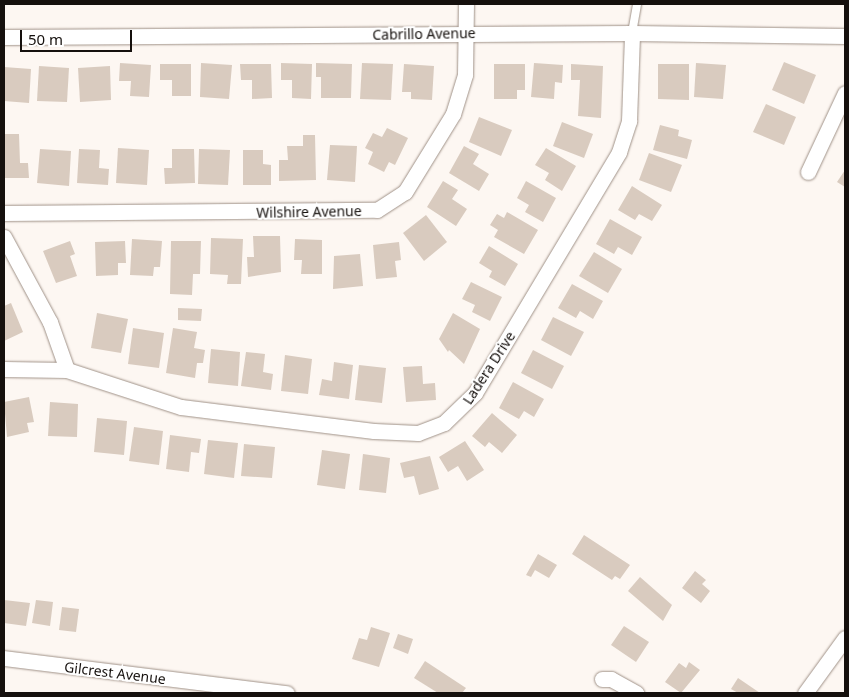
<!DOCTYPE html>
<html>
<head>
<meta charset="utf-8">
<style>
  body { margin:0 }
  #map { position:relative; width:849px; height:697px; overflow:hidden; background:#fdf7f2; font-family:"Noto Sans",sans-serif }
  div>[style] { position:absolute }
  .building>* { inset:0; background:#d9cbbf }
  .roads { filter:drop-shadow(0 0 1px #a09288) drop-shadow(0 0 1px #a09288) }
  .lane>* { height:8px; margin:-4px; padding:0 4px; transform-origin:4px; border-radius:4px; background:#fff }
  .street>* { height:15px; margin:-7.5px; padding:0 7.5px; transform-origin:7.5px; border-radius:7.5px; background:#fff }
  span { translate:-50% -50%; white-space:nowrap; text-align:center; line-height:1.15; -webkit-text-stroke:4px #fff; paint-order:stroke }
  .street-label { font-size:14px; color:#15100d }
  .frame { position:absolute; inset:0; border:5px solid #15100d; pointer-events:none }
  .scale { position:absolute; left:20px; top:30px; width:112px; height:22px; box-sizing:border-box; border:2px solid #15100d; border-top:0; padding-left:6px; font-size:15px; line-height:18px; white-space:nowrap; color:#15100d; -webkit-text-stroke:4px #fff; paint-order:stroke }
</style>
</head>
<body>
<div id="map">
  <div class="building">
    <div style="clip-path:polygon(784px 62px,816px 75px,804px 104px,772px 90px)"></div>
    <div style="clip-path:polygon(120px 63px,151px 65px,149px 97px,130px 96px,131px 81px,119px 81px)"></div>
    <div style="clip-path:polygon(201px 63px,232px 65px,229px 99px,200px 97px)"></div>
    <div style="clip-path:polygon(281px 63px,312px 64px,311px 99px,292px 98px,292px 80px,281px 80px)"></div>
    <div style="clip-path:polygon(316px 63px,352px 64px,351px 98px,321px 98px,321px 77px,316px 77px)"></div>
    <div style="clip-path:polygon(362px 63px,393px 64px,391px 100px,360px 99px)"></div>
    <div style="clip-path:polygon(534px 63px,563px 65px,562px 83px,555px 82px,554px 99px,531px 97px)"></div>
    <div style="clip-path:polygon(696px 63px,726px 65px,723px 99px,694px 97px)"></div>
    <div style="clip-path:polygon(160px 64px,191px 64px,191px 96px,172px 96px,172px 80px,160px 80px)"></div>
    <div style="clip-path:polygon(240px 64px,271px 64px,272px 98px,252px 99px,252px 80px,241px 80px)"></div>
    <div style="clip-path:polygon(404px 64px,434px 66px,432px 100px,411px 99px,411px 92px,402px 92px)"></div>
    <div style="clip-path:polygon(494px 64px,525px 64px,525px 90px,517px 90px,517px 99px,494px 99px)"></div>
    <div style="clip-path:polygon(571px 64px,603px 66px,601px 118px,578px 116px,580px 80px,571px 80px)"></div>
    <div style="clip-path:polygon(658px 64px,689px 64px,689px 100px,658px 99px)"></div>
    <div style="clip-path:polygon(39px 66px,69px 68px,67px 102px,37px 101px)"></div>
    <div style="clip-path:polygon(110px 66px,111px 100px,80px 102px,78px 68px)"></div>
    <div style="clip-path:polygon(4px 67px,31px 69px,29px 103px,4px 101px)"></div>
    <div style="clip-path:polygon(766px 104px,796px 117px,784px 145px,753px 132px)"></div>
    <div style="clip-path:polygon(479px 117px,512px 130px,501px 156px,469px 142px)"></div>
    <div style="clip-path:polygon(562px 122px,593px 134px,584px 158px,553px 146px)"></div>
    <div style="clip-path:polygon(660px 125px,679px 130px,678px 136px,692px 140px,687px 159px,653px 150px)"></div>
    <div style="clip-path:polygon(387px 128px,408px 138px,395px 165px,389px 162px,384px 172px,368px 164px,373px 152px,365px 148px,373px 133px,382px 137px)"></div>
    <div style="clip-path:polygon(4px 134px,19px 134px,20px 163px,28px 163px,29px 178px,4px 178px)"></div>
    <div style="clip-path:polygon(303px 135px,315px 135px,316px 180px,279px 181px,279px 160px,288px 160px,287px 146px,303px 146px)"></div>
    <div style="clip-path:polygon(330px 145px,357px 146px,355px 182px,327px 180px)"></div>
    <div style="clip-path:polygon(464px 146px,479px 154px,473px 164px,489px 174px,479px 191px,449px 173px)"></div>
    <div style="clip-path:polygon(118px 148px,149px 150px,147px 185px,116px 183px)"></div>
    <div style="clip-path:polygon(546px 148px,576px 166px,562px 191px,545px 180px,549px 173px,535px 165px)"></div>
    <div style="clip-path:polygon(40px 149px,71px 151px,69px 186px,37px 183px)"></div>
    <div style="clip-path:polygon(79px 149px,100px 150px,99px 168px,109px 169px,108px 185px,77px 183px)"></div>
    <div style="clip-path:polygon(172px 149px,194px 149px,195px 183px,165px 184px,164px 168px,172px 168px)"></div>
    <div style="clip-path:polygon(199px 149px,230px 150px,228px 185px,198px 184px)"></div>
    <div style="clip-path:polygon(243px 150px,263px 150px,263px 164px,271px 165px,271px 185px,243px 185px)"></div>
    <div style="clip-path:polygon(649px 153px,682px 165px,671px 192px,639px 180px)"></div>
    <div style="clip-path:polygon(845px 170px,845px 187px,837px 182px)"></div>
    <div style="clip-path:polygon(443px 181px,458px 190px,452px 199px,467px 209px,456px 226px,427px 207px)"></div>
    <div style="clip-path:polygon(526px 181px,556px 198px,543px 222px,525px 212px,529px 205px,517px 198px)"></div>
    <div style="clip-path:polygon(632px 186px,662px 205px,652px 221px,639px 214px,635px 220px,618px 210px)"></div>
    <div style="clip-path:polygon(507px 212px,538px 230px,524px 254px,494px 237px,498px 230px,490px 225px,497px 214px,504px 218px)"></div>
    <div style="clip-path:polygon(426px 215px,447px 242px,424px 261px,403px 233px)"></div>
    <div style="clip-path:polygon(610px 219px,642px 237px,632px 255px,618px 247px,614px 254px,596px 244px)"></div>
    <div style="clip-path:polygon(253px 236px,280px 236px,281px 272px,248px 277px,247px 257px,254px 257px)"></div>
    <div style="clip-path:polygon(211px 238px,243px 239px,241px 284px,227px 284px,228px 275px,210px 274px)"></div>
    <div style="clip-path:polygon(132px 239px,162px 241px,160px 267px,154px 267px,153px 276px,130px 275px)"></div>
    <div style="clip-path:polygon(295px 239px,322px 240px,322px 274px,301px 274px,302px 260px,294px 260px)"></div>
    <div style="clip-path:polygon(70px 241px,75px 254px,70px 256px,77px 276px,56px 283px,43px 251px)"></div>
    <div style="clip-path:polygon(125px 241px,126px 263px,118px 263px,118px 275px,96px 276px,95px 242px)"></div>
    <div style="clip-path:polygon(171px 241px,201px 241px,200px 274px,193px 274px,192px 295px,170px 294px)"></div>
    <div style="clip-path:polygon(399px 242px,401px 260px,395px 261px,397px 277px,376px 279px,373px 245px)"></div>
    <div style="clip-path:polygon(489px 246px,518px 264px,505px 286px,489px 277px,492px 271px,479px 263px)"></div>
    <div style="clip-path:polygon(594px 252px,622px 269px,608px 293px,579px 276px)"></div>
    <div style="clip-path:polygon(360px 254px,363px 286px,333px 289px,334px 256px)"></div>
    <div style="clip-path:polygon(471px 282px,502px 297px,490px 321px,472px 312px,475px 305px,462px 299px)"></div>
    <div style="clip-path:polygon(572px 284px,603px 301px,593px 319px,580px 311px,576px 318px,558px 308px)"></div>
    <div style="clip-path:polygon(11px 303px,23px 332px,4px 341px,4px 306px)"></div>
    <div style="clip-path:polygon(178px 308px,202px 309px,201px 321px,178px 320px)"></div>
    <div style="clip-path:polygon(97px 313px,128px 319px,121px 353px,91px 348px)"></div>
    <div style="clip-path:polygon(453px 313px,480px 329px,464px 364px,449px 350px,448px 352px,439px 339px)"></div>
    <div style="clip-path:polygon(553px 317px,584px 332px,571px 356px,541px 340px)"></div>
    <div style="clip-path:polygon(133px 328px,164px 333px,159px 368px,128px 364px)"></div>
    <div style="clip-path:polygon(173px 328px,197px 332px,194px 348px,205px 350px,203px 363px,197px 363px,195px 378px,166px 373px)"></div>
    <div style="clip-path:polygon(211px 349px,240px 352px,238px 386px,208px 383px)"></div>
    <div style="clip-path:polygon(533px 350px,564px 366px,552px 389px,521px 373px)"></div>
    <div style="clip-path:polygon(246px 352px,265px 354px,263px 372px,273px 374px,271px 390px,241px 386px)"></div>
    <div style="clip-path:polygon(285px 355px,312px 359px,308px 394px,281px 391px)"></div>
    <div style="clip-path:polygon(334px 362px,353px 365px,349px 399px,319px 395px,322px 379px,332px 381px)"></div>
    <div style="clip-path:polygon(359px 365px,386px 368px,382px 403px,355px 400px)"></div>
    <div style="clip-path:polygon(422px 366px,423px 384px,435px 383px,436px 400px,406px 402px,403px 367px)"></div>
    <div style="clip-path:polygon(513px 382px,544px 399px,534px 417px,524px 411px,519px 419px,499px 408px)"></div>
    <div style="clip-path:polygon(29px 397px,34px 422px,27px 423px,29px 432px,7px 437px,4px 402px)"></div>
    <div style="clip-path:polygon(50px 402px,78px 404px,77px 437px,48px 436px)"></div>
    <div style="clip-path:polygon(492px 413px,517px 435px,502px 453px,489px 442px,485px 447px,472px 436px)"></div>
    <div style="clip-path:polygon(97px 418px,127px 421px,124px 455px,94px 452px)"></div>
    <div style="clip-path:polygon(134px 427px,163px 431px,159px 465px,129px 461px)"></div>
    <div style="clip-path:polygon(170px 435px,201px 439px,199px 453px,191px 452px,189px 472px,166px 469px)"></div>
    <div style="clip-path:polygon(208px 440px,238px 443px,234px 478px,204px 474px)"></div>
    <div style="clip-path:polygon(465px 441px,484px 470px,467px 481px,458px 466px,448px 472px,439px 457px)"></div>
    <div style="clip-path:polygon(244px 444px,275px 447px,272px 478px,241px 476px)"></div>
    <div style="clip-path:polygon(322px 450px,350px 454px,345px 489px,317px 485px)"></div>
    <div style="clip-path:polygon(363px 454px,390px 458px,386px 493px,359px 490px)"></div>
    <div style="clip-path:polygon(430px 456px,439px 489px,419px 495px,414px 476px,404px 478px,400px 463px)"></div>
    <div style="clip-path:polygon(584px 535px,630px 565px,620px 579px,615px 576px,612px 580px,572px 554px)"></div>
    <div style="clip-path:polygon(538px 554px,557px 565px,549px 578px,535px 570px,531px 577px,526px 575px)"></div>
    <div style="clip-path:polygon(695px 571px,706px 580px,702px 584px,710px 591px,701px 603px,682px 588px)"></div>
    <div style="clip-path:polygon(640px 577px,672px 605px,663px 621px,628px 591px)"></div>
    <div style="clip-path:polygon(4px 600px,30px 603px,26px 626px,4px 623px)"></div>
    <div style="clip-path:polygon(36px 600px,53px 602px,50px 626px,32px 623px)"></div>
    <div style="clip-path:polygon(62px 607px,79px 609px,76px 632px,59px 630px)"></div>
    <div style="clip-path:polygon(624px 626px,649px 642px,636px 662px,611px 645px)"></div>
    <div style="clip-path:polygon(371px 627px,390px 633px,379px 667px,352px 659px,359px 638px,367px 640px)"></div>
    <div style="clip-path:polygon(398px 634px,413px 639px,408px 654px,393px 648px)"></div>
    <div style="clip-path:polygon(425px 661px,466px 688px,462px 693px,438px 693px,414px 678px)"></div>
    <div style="clip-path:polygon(689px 662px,700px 670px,681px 693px,665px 682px,679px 663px,686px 668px)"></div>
    <div style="clip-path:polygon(738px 678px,760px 693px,738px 693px,731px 689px)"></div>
  </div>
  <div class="roads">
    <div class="lane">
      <div style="left:632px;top:33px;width:29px;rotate:-80deg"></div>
    </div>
    <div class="street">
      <div style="left:4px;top:37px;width:628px;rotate:-0.36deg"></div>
      <div style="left:632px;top:33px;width:213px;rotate:0.8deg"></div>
      <div style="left:808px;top:172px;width:87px;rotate:-64.9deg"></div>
      <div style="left:4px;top:213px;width:373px;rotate:-0.5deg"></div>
      <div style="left:377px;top:210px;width:33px;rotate:-33deg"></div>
      <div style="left:405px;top:192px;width:92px;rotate:-58.4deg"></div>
      <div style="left:453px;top:114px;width:41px;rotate:-72.9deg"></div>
      <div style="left:465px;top:75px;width:71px;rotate:-89.2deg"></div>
      <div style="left:4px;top:237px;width:97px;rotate:61.6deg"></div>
      <div style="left:50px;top:322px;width:51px;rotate:70.5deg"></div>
      <div style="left:4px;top:369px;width:63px;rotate:0.9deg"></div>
      <div style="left:67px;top:370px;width:120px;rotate:18deg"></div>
      <div style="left:181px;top:407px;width:194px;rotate:7.1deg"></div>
      <div style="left:374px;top:431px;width:44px;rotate:2.6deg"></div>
      <div style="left:418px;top:433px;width:28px;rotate:-21deg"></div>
      <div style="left:444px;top:423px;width:43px;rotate:-44.1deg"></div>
      <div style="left:475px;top:393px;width:281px;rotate:-59.1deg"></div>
      <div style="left:619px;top:152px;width:33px;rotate:-72deg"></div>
      <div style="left:629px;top:121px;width:88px;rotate:-88deg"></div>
      <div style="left:4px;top:658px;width:285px;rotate:7.1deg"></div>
      <div style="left:602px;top:679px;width:9px"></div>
      <div style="left:611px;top:679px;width:29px;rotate:29deg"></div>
      <div style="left:805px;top:693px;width:68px;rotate:-54deg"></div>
    </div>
  </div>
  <div class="street-label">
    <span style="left:424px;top:34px;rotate:-1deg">Cabrillo Avenue</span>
    <span style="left:309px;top:212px;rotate:-1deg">Wilshire Avenue</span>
    <span style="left:489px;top:368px;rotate:-57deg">Ladera Drive</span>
    <span style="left:115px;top:673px;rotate:7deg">Gilcrest Avenue</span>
  </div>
  <div class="frame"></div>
  <div class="scale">50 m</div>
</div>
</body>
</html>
